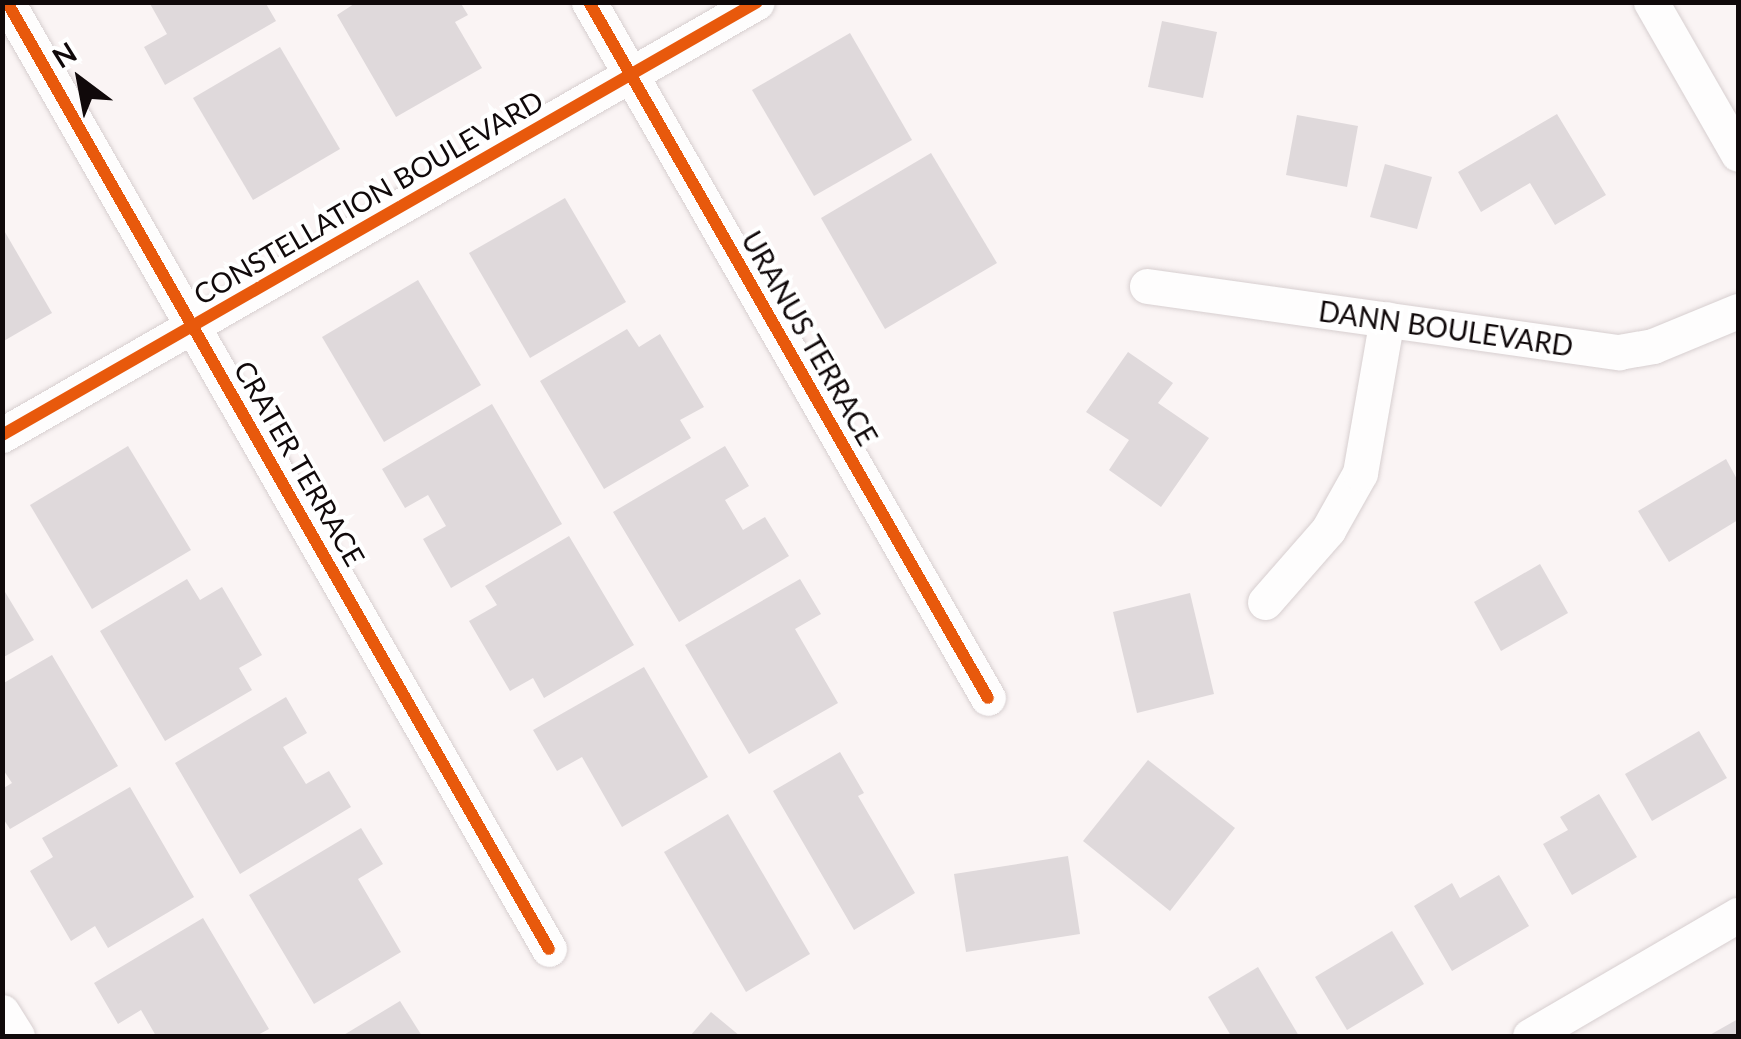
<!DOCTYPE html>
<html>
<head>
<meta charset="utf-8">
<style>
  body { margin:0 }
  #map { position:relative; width:1741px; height:1039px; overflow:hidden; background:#faf4f4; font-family:Lato,sans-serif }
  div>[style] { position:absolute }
  .building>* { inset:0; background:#dfd9db }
  .roads { filter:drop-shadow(0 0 2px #d7cfd0) drop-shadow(0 0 2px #d7cfd0) }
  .minor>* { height:35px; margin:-17.5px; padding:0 17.5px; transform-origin:17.5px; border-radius:17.5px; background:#fefdfd }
  .cycleway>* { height:12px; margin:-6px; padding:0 6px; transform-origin:6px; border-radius:6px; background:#e8590c }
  span { translate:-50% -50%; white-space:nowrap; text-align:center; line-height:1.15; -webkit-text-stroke:8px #fff; paint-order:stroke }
  .street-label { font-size:28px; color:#10090a }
  .frame { position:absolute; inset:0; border:5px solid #10090a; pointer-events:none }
  .north { position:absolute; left:30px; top:30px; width:100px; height:100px; -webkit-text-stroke:8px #fff; paint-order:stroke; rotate:328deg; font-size:28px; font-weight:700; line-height:40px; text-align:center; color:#10090a }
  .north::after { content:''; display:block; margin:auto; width:35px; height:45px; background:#10090a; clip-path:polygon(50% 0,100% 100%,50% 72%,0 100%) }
</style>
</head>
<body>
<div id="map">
  <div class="building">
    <div style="clip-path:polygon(149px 2px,265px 2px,276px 21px,165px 85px,144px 47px,167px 34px)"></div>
    <div style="clip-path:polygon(357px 2px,460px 2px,468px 15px,455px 22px,482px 68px,396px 117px,337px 15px)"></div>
    <div style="clip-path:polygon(1162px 21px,1217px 32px,1203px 98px,1148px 87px)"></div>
    <div style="clip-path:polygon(850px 33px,912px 140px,814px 196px,752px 90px)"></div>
    <div style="clip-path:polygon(280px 47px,340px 149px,253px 200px,193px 98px)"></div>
    <div style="clip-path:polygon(1557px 114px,1606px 195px,1555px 225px,1530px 183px,1481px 212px,1458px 172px)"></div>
    <div style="clip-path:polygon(1297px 115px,1358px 126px,1347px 187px,1286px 175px)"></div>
    <div style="clip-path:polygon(931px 153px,997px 263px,885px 329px,821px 218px)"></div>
    <div style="clip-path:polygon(1385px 164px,1432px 177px,1417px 229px,1370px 217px)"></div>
    <div style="clip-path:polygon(565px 198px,626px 302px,530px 358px,469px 253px)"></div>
    <div style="clip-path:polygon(2px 227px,52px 313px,2px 342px)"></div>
    <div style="clip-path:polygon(418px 280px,481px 385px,384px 442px,322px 337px)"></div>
    <div style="clip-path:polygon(627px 329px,639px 347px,660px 334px,704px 407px,680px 420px,691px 438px,604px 489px,540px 381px)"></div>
    <div style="clip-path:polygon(1128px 352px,1173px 383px,1158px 403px,1209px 438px,1161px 507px,1109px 470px,1129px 440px,1086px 412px)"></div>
    <div style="clip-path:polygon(492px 404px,562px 524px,451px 588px,423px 539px,446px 526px,428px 495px,405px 508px,382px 469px)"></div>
    <div style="clip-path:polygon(128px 446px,191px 550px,92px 609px,30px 505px)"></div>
    <div style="clip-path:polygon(725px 446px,749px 486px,725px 500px,743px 530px,765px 517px,789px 556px,679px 622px,613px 512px)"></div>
    <div style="clip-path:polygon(1726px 459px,1738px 481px,1738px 520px,1669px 562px,1638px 511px)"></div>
    <div style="clip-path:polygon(569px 536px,634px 645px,544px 698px,533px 678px,510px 691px,469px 621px,497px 605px,485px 586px)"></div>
    <div style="clip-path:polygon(1540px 564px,1568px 613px,1501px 651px,1474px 602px)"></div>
    <div style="clip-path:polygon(187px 579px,200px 600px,222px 587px,262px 655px,239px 668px,252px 690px,165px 741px,100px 631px)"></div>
    <div style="clip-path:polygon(800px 579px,821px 614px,795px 629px,838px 703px,749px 754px,685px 645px)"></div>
    <div style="clip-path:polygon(2px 587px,34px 640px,2px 658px)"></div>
    <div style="clip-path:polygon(1190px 593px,1214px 694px,1137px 713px,1113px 612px)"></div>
    <div style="clip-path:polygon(52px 655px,118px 766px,10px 829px,2px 817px,2px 789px,12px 783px,2px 768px,2px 684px)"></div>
    <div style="clip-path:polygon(644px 667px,708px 777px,622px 827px,582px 757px,557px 771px,533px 730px)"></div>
    <div style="clip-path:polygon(286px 697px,307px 733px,283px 747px,306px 784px,329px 771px,351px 807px,240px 874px,175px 763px)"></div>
    <div style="clip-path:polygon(1699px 731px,1727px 778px,1652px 821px,1625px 774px)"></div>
    <div style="clip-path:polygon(840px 752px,864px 793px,858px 796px,915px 893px,854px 930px,773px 791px)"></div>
    <div style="clip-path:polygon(1148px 760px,1235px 828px,1170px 911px,1083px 841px)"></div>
    <div style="clip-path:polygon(130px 787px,194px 897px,108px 948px,95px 926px,71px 941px,30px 871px,53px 857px,42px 838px)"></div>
    <div style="clip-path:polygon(1599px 794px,1637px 857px,1572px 895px,1543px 844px,1568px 830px,1560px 817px)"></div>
    <div style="clip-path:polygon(728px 814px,810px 954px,746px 992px,664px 852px)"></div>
    <div style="clip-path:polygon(361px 828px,383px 864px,358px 879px,401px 952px,314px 1004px,249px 895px)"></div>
    <div style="clip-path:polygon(1068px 856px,1080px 934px,966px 952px,954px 874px)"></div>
    <div style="clip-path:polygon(1499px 875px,1529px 926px,1452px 971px,1414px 906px,1452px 883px,1460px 898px)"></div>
    <div style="clip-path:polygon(203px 918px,269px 1029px,256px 1036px,156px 1036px,141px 1010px,118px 1024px,94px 983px)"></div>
    <div style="clip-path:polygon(1392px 931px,1424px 984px,1347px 1030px,1315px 977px)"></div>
    <div style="clip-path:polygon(1258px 967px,1299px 1036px,1231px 1036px,1208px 997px)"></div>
    <div style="clip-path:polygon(400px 1001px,422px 1036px,342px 1036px)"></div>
    <div style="clip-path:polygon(711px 1012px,740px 1036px,690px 1036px)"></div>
    <div style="clip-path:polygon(1738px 1019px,1738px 1036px,1708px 1036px)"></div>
  </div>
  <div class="roads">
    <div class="minor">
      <div style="left:7px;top:2px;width:1091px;rotate:60.22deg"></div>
      <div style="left:589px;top:2px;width:802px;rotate:60.18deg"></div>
      <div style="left:1651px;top:2px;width:175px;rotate:60.2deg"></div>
      <div style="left:1147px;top:286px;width:477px;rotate:8deg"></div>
      <div style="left:1619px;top:352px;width:35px;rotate:-10deg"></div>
      <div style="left:1653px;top:346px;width:92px;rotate:-22.4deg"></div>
      <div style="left:2px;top:435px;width:870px;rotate:-29.83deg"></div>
      <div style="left:1265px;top:602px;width:96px;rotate:-48.8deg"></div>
      <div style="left:1328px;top:530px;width:65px;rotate:-60.7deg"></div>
      <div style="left:1360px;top:473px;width:156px;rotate:-80.1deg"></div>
      <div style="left:2px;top:1012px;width:28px;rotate:58deg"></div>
      <div style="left:1530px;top:1036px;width:241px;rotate:-30.2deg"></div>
    </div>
  </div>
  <div class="cycleway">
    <div style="left:7px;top:2px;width:1091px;rotate:60.22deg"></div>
    <div style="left:589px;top:2px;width:802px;rotate:60.18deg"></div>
    <div style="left:2px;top:435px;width:870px;rotate:-29.83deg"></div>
  </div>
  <div class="street-label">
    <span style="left:368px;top:197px;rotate:-30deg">CONSTELLATION BOULEVARD</span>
    <span style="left:1446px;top:328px;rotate:8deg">DANN BOULEVARD</span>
    <span style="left:810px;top:338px;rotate:60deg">URANUS TERRACE</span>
    <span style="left:300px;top:463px;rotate:60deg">CRATER TERRACE</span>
  </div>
  <div class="frame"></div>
  <div class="north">N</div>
</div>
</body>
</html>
